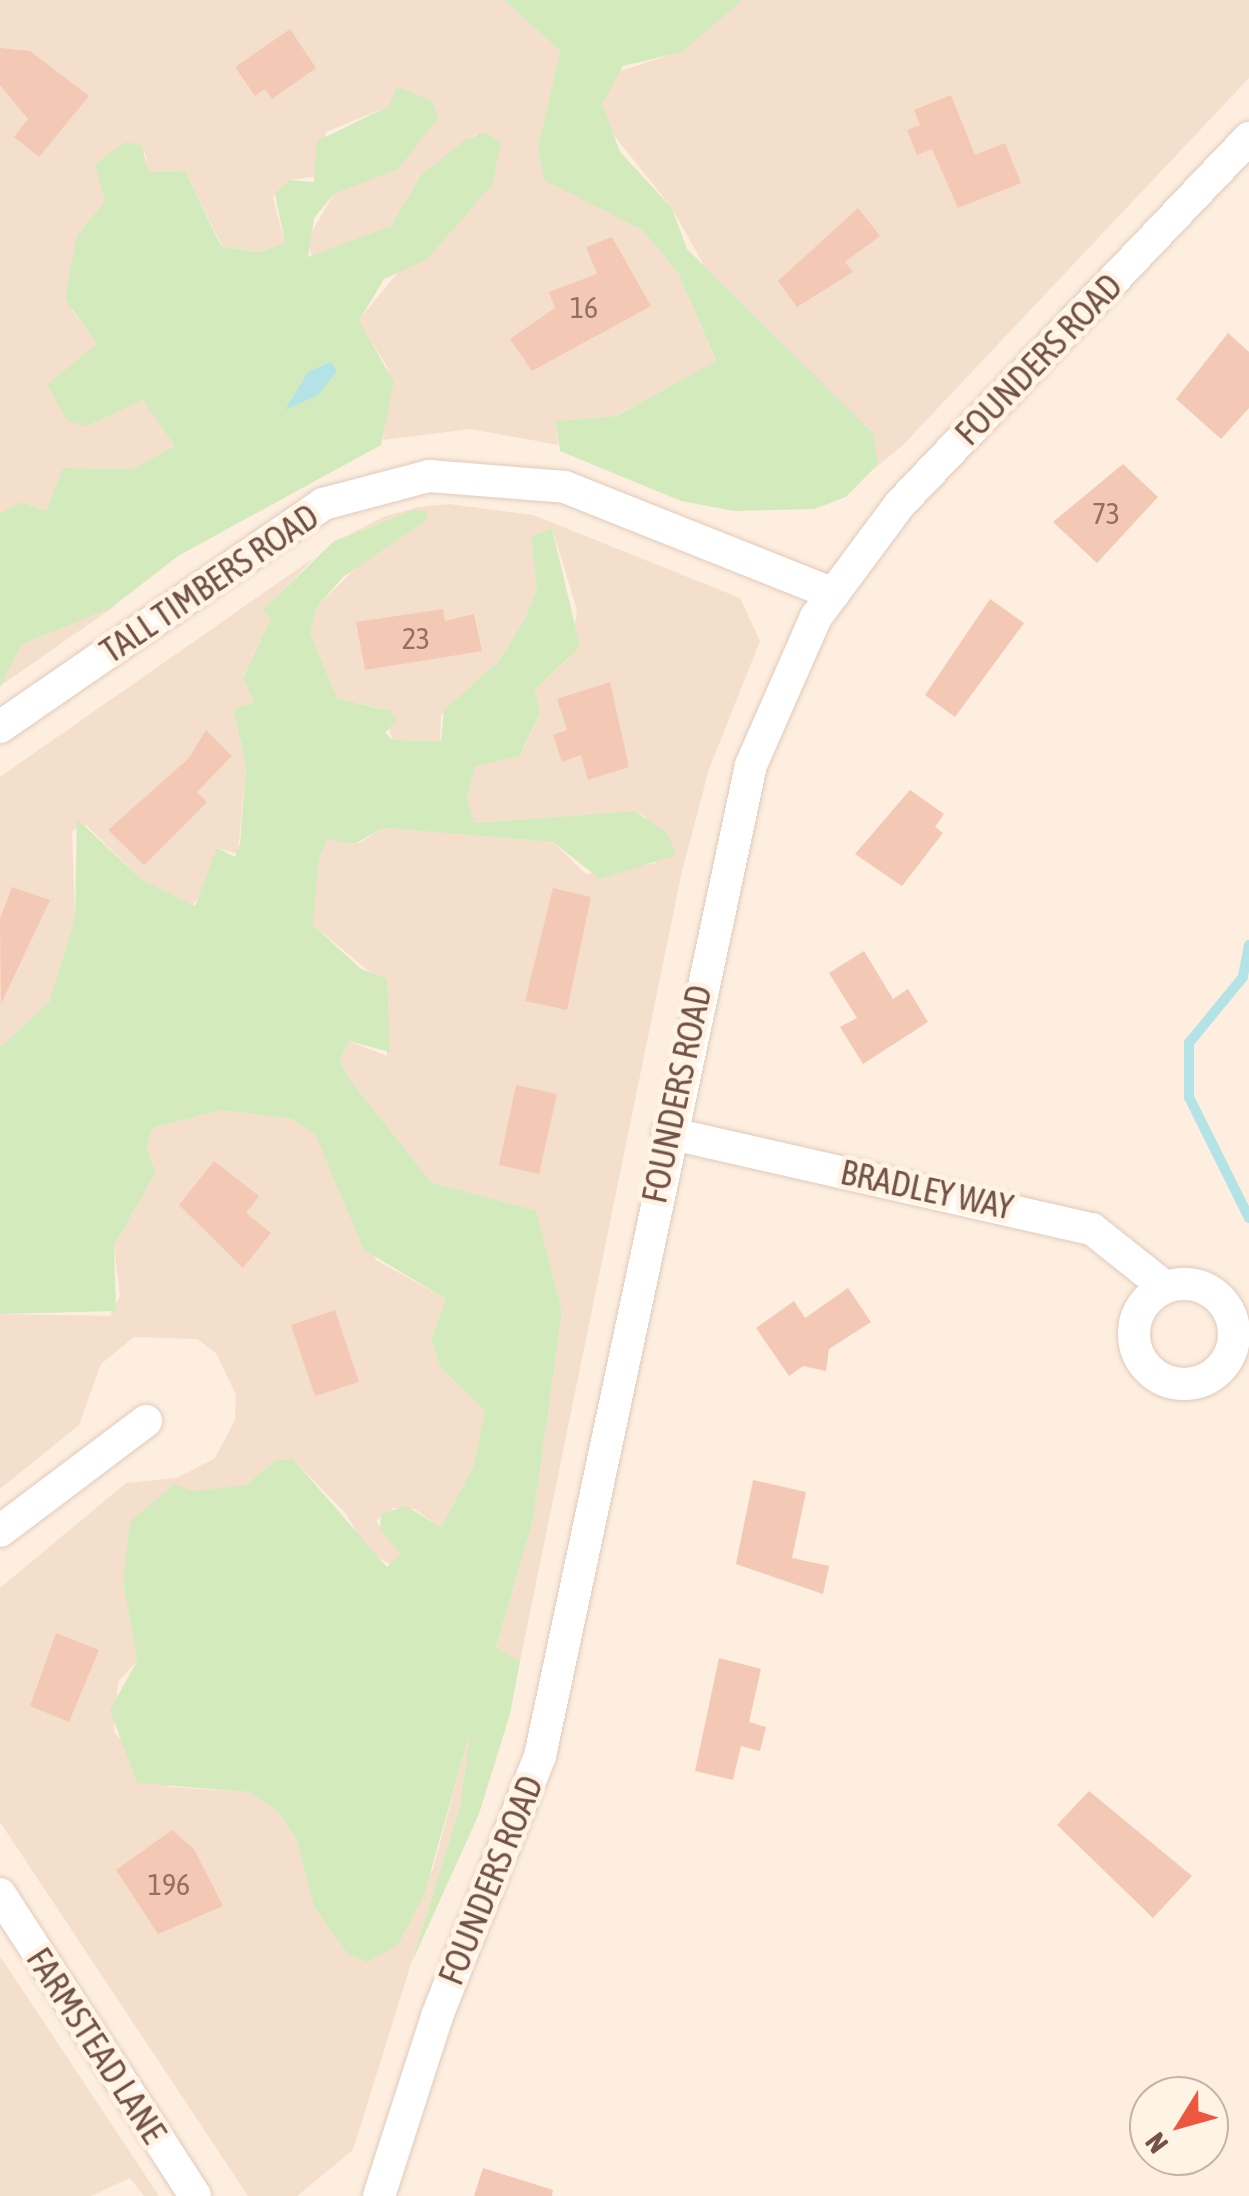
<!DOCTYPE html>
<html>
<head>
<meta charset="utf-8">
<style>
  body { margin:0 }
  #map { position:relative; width:1249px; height:2196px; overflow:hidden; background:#fdeedf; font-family:"Asap Condensed",sans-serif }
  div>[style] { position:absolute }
  .residential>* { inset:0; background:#f4dfcd }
  .green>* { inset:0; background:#d3eabd }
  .water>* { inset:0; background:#b3e3e6 }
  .stream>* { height:10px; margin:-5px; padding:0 5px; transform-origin:5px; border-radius:5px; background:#b3e3e6 }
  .building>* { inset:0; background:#f3c9b5 }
  .roads { filter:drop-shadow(0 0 2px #e1cabb) drop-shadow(0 0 2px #e1cabb) }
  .minor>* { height:32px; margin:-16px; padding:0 16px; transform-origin:16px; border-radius:16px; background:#fff }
  .minor>.ring { margin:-16px; padding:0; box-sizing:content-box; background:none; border:32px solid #fff; border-radius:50% }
  span { translate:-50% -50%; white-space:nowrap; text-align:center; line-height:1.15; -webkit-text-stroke:10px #fff3e5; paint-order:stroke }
  .number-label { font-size:30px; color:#937062 }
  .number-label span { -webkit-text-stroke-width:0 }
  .street-label { font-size:35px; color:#735246 }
  .north { position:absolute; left:1129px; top:2076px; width:100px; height:100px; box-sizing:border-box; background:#fff3e5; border:2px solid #c7b3a5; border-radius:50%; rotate:233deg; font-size:28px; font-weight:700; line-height:40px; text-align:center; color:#735246 }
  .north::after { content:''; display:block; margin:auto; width:35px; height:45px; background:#eb573f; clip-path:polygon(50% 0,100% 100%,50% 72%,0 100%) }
</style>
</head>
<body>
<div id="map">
  <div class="residential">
    <div style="clip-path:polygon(0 0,504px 0,560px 51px,538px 148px,592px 204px,642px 230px,678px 273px,716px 362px,615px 416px,555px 421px,558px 445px,471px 429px,383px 440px,388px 368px,358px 321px,400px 270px,477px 133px,421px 175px,391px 226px,313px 260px,307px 240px,334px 194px,398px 168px,389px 106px,326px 132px,319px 176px,289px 180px,273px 198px,285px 243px,260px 252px,222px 246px,185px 171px,148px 172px,145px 152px,77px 235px,72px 310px,97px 344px,87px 426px,142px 400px,169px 426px,175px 446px,132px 469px,63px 468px,46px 511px,0 514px)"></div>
    <div style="clip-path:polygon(743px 0,1249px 0,1249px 78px,903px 445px,868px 474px,878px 464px,872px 432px,708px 273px,672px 208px,608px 128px,602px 104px,614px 73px,682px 51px)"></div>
    <div style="clip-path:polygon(449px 504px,533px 515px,740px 598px,760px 641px,709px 769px,682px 871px,520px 1661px,496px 1649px,533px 1520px,562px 1312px,536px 1210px,432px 1183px,350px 1080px,340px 1061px,349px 1041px,387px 1056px,387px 986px,313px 925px,319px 858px,327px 839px,359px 843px,384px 828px,553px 842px,586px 874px,656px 863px,646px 817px,635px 811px,474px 823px,467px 798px,475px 765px,524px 749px,540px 712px,535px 689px,570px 657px,577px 610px,552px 528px,531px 537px,537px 589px,525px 619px,497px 663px,441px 715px,440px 741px,393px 740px,380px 708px,337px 698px,310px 632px,317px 607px,413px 510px,346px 536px,383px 517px,419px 507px)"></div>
    <div style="clip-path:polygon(315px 557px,264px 610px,271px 618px,243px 676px,254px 702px,233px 711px,246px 765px,238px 854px,217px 848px,210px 884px,190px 908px,141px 879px,86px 825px,72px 831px,75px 918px,49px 1002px,0 1047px,0 777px)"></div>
    <div style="clip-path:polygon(115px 606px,0 686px,22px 644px)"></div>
    <div style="clip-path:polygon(219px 1110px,294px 1119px,316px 1136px,376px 1260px,446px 1299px,431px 1339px,440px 1367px,485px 1411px,473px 1467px,441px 1527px,414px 1509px,393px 1508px,376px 1521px,401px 1554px,394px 1566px,368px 1552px,346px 1514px,293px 1459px,276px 1460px,246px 1485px,193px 1492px,123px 1581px,137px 1661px,118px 1682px,114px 1732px,168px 1787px,249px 1792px,278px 1811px,296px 1838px,314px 1907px,347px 1953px,398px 1945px,433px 1869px,472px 1723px,460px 1806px,353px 2150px,297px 2196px,248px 2196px,0 1822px,0 1588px,126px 1483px,177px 1478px,215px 1458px,235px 1420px,236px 1395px,216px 1353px,197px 1339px,134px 1337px,101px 1364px,79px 1425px,0 1489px,0 1314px,110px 1316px,120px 1296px,114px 1246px,156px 1172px,146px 1145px,153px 1128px)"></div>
    <div style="clip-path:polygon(0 1956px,159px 2196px,144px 2196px,130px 2178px,91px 2196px,0 2196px)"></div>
  </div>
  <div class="green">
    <div style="clip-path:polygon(504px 0,743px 0,682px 52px,623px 66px,602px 104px,620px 152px,672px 208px,687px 249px,873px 433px,878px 464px,846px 497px,814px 509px,734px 511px,681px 501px,560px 451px,555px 421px,616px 416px,716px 361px,678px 273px,642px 230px,544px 180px,538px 148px,560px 51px)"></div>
    <div style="clip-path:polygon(397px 87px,431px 100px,439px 117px,398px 169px,334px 194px,314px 218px,308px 257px,391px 226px,421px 175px,465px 140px,485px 132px,501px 143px,492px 185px,426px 260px,384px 279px,359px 321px,394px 382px,381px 445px,178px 556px,111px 608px,22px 644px,0 687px,0 514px,20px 502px,46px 511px,63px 468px,132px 469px,175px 446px,143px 400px,87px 426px,68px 421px,47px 385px,97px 344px,65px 299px,77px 235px,105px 201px,95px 164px,125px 142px,141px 145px,149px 172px,185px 171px,221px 246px,260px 252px,285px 243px,275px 194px,289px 180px,314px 182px,317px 141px,389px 106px)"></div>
    <div style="clip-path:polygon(413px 510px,427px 511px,426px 521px,343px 577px,317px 607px,310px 632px,337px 698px,390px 711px,397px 719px,385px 733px,393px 740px,441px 741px,444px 710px,497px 663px,525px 619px,537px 589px,531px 537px,552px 528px,580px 647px,535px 689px,540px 712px,520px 756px,475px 766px,467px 798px,474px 823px,635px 811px,668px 834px,676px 855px,600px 879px,553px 842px,384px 828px,354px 844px,328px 839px,319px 858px,313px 925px,361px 969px,387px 979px,390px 1052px,349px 1041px,340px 1061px,350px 1080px,432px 1183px,536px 1210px,562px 1312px,533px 1520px,496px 1648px,520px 1661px,510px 1714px,479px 1814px,411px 1964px,460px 1806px,471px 1728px,425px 1892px,398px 1945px,367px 1962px,347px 1953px,314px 1907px,296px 1838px,278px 1811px,248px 1792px,137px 1783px,110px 1710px,137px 1661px,123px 1581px,130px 1522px,174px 1484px,193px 1491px,246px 1485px,276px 1460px,293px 1459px,387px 1567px,401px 1554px,380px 1530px,381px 1514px,406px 1506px,441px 1527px,473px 1467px,485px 1411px,440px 1367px,431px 1339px,446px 1299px,364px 1250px,316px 1136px,293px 1119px,219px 1110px,153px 1128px,146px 1146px,156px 1172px,114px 1246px,116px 1311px,0 1314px,0 1047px,49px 1002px,75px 918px,77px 819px,141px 879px,195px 906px,217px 848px,235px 857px,240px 844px,246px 765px,233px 710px,254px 702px,243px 677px,271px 618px,263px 610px,334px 541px)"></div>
  </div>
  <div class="water">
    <div style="clip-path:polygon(331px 362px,337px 371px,318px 395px,285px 410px,308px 372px)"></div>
  </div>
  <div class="stream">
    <div style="left:1249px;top:945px;width:33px;rotate:101deg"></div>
    <div style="left:1243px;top:977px;width:85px;rotate:129.3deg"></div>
    <div style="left:1189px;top:1043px;width:54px;rotate:90deg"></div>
    <div style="left:1189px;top:1097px;width:135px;rotate:63.6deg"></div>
  </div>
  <div class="building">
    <div style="clip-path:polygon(290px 29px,316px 68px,272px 99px,265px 89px,255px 96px,235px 67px)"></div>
    <div style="clip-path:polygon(0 48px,30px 51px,89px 96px,39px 157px,14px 137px,28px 119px,0 85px)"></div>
    <div style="clip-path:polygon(951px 95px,975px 155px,1005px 143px,1021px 183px,958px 208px,932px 149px,917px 155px,907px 130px,920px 125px,914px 110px)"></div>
    <div style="clip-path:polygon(858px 208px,880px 236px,845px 262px,853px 272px,797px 307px,778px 281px)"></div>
    <div style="clip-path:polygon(612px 237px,651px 306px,532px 371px,510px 339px,555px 308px,549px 292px,597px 274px,586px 247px)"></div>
    <div style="clip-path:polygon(1228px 333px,1249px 352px,1249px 408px,1221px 439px,1176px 399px)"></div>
    <div style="clip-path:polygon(1123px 464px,1158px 497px,1097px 563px,1053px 522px)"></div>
    <div style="clip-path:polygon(990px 599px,1024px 623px,955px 717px,925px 695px)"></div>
    <div style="clip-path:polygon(443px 609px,445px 621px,474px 614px,482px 651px,365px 670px,356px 622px)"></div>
    <div style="clip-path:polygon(610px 682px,629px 767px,588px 780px,581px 755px,562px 762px,553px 735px,567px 730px,557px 699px)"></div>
    <div style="clip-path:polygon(206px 730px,232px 756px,197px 792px,207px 802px,144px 865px,108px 830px,189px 758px)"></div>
    <div style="clip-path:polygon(910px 790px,944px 814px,935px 827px,943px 833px,902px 886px,855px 854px)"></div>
    <div style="clip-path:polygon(12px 887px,50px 900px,1px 1004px,0 919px)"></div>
    <div style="clip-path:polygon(553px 888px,591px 897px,567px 1010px,525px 1001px)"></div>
    <div style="clip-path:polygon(864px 951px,893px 999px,908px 989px,928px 1022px,863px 1064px,840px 1027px,857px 1018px,829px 973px)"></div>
    <div style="clip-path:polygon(516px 1085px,557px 1094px,539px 1174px,499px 1165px)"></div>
    <div style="clip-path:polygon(214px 1161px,259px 1196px,246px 1213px,271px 1233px,243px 1268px,179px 1205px)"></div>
    <div style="clip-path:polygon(848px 1288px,871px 1322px,829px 1349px,826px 1371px,803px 1366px,789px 1376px,756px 1328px,794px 1301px,805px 1318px)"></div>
    <div style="clip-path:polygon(335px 1310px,359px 1382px,315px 1396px,291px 1325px)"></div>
    <div style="clip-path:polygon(753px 1480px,806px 1492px,792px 1558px,829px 1566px,823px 1594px,736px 1564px)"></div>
    <div style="clip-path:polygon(56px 1633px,99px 1650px,69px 1722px,30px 1706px)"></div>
    <div style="clip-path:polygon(719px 1658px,761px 1669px,749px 1722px,766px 1727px,760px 1751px,741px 1746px,733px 1780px,695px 1771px)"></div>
    <div style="clip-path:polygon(1089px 1791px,1192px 1876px,1153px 1918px,1057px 1825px)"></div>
    <div style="clip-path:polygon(172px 1830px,194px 1849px,223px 1906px,158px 1934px,116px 1870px)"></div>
    <div style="clip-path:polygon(483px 2168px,553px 2190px,552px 2196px,474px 2196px)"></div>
  </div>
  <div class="roads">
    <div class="minor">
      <div style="left:0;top:727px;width:393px;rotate:-34.6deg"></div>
      <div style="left:323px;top:504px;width:110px;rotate:-14.8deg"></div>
      <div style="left:429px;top:476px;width:136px;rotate:4.6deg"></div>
      <div style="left:565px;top:487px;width:289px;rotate:21.7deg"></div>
      <div style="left:668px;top:1133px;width:435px;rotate:12.8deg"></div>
      <div style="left:1092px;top:1229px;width:93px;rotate:38.5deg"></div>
      <div class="ring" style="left:1134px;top:1284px;width:68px;height:68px"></div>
      <div style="left:0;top:1531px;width:183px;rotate:-37deg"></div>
      <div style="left:0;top:1894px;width:359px;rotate:57.1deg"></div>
      <div style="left:379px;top:2196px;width:189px;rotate:-72.1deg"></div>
      <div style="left:437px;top:2016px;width:280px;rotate:-68.4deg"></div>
      <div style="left:540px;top:1756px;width:1013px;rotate:-77.98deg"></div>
      <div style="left:751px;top:765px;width:162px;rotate:-66.3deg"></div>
      <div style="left:816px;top:617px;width:141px;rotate:-53.4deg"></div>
      <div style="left:900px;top:504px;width:506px;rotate:-46.36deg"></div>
    </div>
  </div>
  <div class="number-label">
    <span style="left:584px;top:307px">16</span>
    <span style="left:1106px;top:513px">73</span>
    <span style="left:416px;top:638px">23</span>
    <span style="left:169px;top:1884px">196</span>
  </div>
  <div class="street-label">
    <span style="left:1038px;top:359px;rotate:-46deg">FOUNDERS ROAD</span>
    <span style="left:209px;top:583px;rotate:-34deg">TALL TIMBERS ROAD</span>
    <span style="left:676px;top:1094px;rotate:-78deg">FOUNDERS ROAD</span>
    <span style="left:927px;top:1189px;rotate:12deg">BRADLEY WAY</span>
    <span style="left:490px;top:1880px;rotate:-68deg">FOUNDERS ROAD</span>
    <span style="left:97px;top:2045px;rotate:57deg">FARMSTEAD LANE</span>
  </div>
  <div class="north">N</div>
</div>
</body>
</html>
